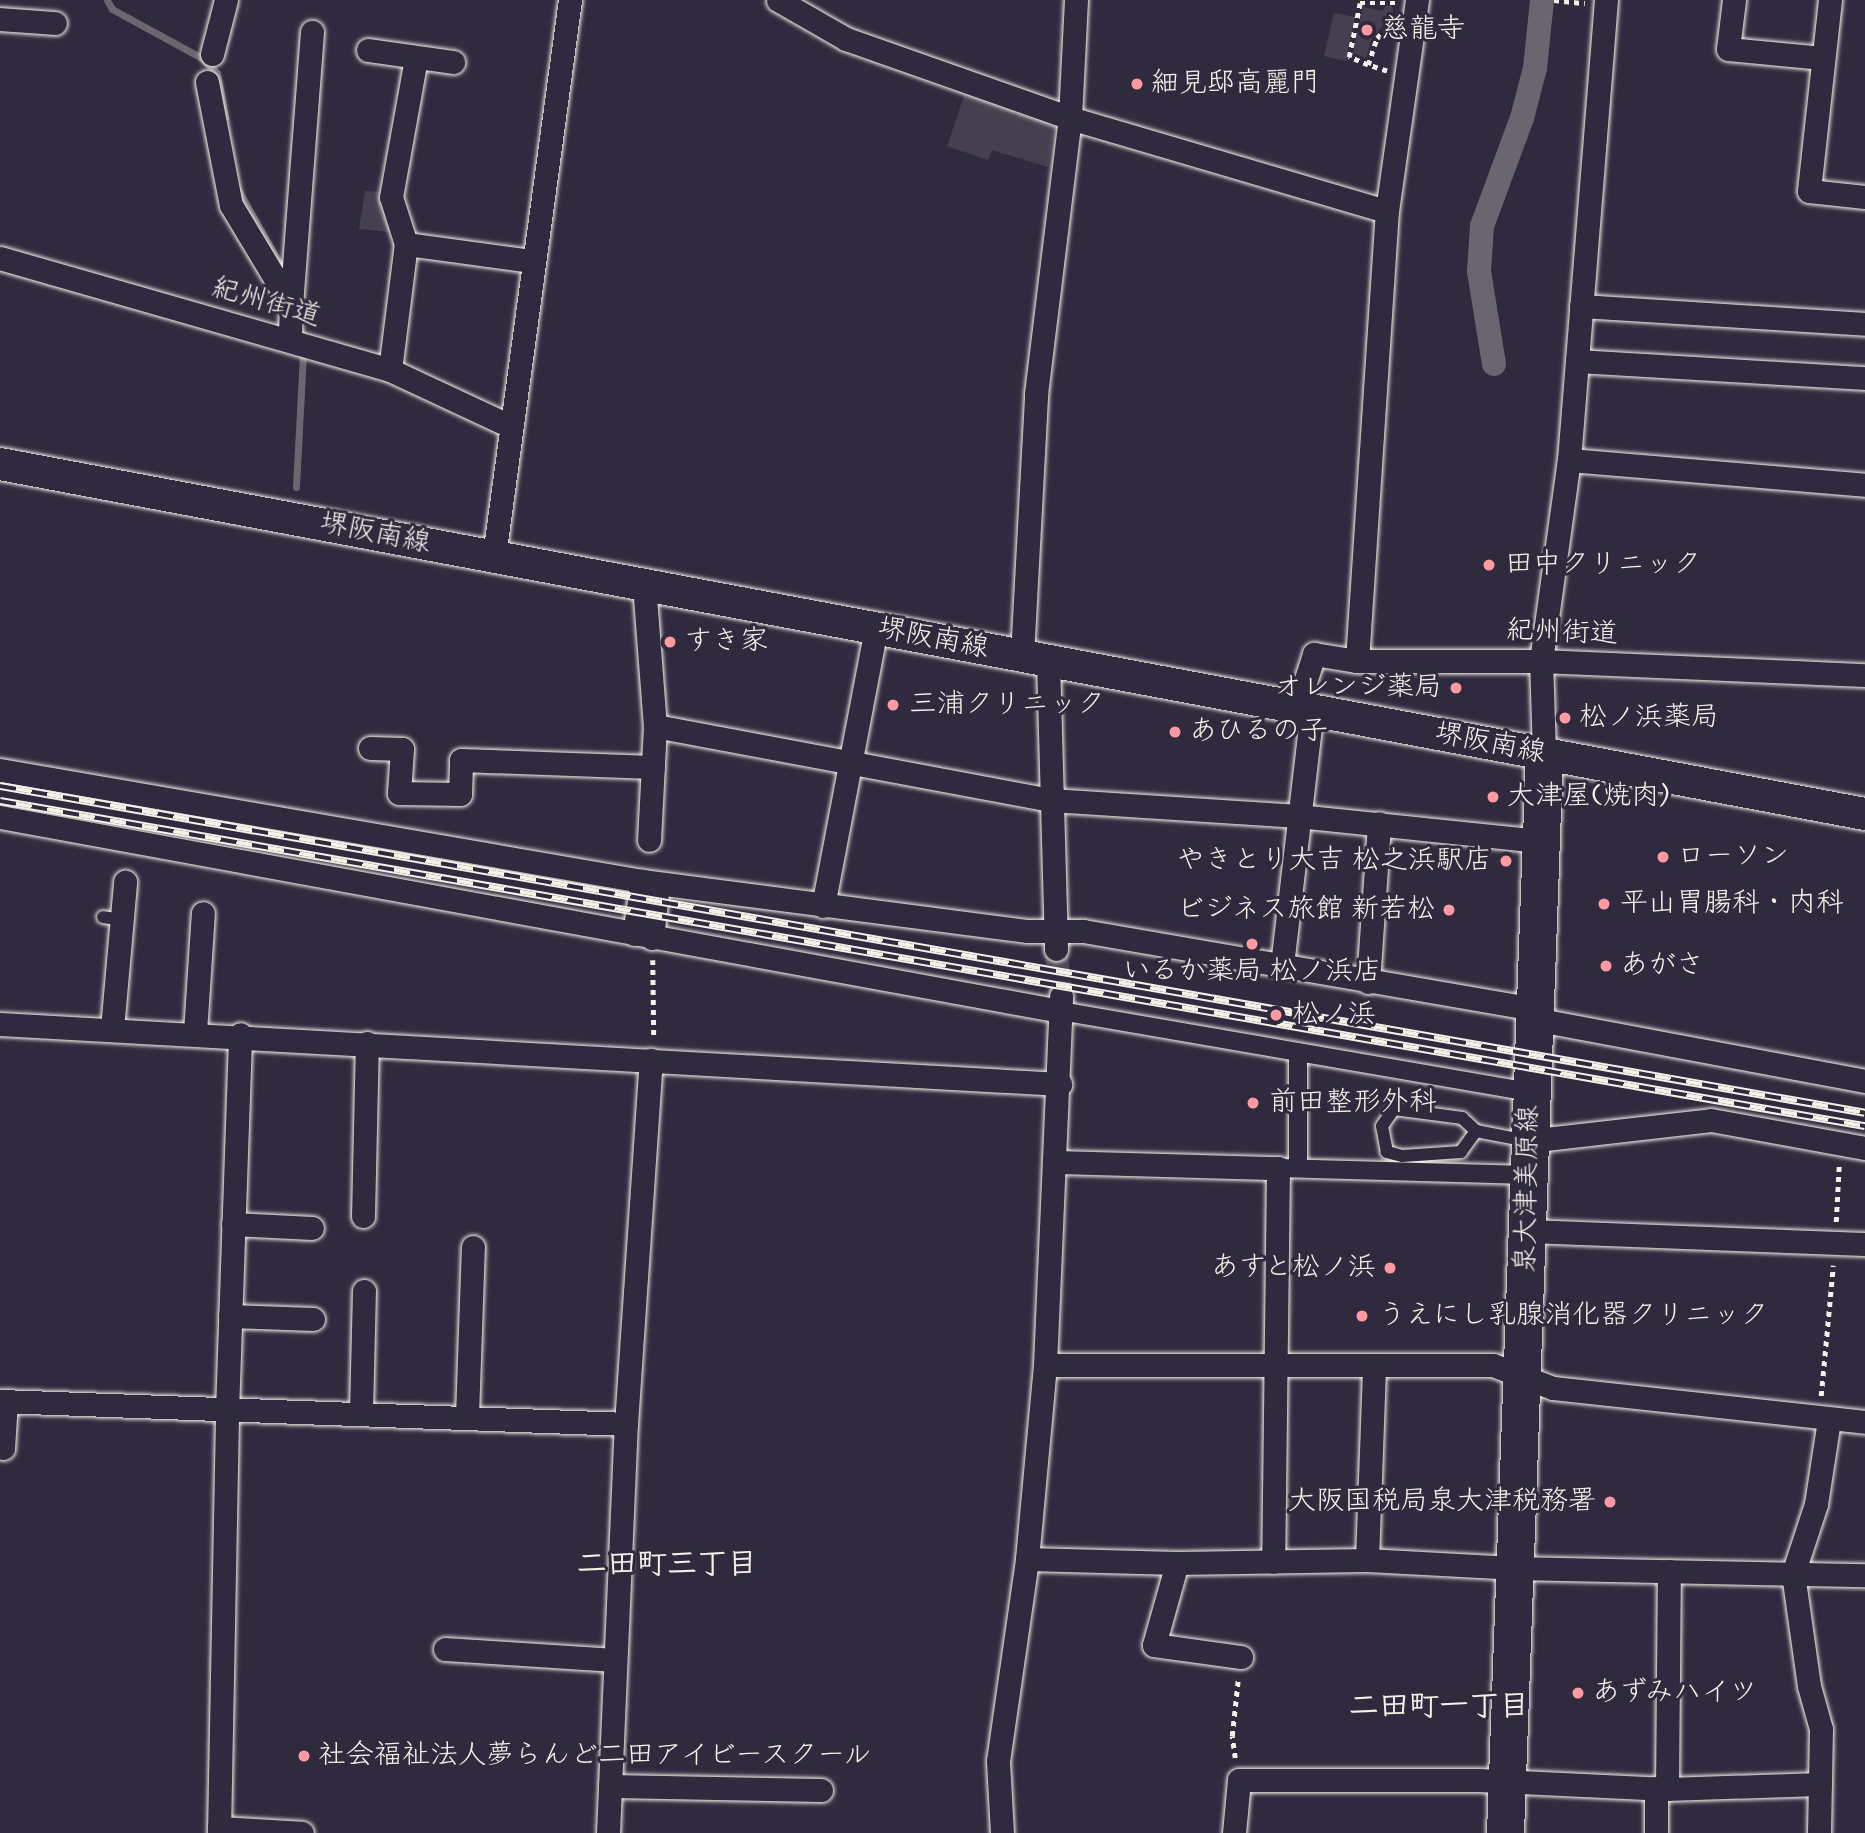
<!DOCTYPE html>
<html>
<head>
<meta charset="utf-8">
<style>
  body { margin:0 }
  #map { position:relative; width:1865px; height:1833px; overflow:hidden; background:#2f2a3d; font-family:Mynerve,"Klee One",sans-serif }
  div>[style] { position:absolute }
  .green>* { inset:0; background:#454050 }
  .stream>* { height:7px; margin:-3.5px; padding:0 3.5px; transform-origin:3.5px; border-radius:3.5px; background:#6a6670 }
  .canal>* { height:24px; margin:-12px; padding:0 12px; transform-origin:12px; border-radius:12px; background:#6a6670 }
  .minor-tunnel>* { height:23px; margin-top:-11.5px; transform-origin:0; background:repeating-linear-gradient(90deg,#4d4857 0 23px,transparent 0 34px) }
  .path>* { height:4.5px; margin-top:-2.25px; transform-origin:0; background:repeating-linear-gradient(90deg,#f4f1e8 0 5px,transparent 0 10px) }
  .roads { filter:drop-shadow(0 0 2px #f4f1e8) drop-shadow(0 0 2px #f4f1e8) }
  .service>* { height:12px; margin:-6px; padding:0 6px; transform-origin:6px; border-radius:6px; background:#2f2a3d }
  .pedestrian>* { height:18px; margin:-9px; padding:0 9px; transform-origin:9px; border-radius:9px; background:#2f2a3d }
  .minor>* { height:23px; margin:-11.5px; padding:0 11.5px; transform-origin:11.5px; border-radius:11.5px; background:#2f2a3d }
  .secondary>* { height:32px; margin:-16px; padding:0 16px; transform-origin:16px; border-radius:16px; background:#2f2a3d }
  .primary>* { height:37px; margin:-18.5px; padding:0 18.5px; transform-origin:18.5px; border-radius:18.5px; background:#2f2a3d }
  .rail>* { height:8px; margin-top:-4px; transform-origin:0; background:repeating-linear-gradient(90deg,#2f2a3d 0 16px,#f4f1e8 0 32px); box-sizing:border-box; border-block:2px solid #f4f1e8 }
  .dots>* { width:19px; height:19px; translate:-50% -50%; box-sizing:border-box; border:4px solid #2f2a3d; border-radius:50% }
  span { translate:-50% -50%; white-space:nowrap; text-align:center; line-height:1.15; -webkit-text-stroke:6px #2f2a3d; paint-order:stroke }
  .poi-label { font-size:28px; color:#f4f1e8 }
  .left { translate:0 -50%; text-align:left }
  .right { translate:-100% -50%; text-align:right }
  .street-label { font-size:28px; color:#f4f1e8 }
  .neighbourhood-label { font-size:30px; color:#f4f1e8; font-weight:700 }
</style>
</head>
<body>
<div id="map">
  <div class="green">
    <div style="clip-path:polygon(1387px 5px,1392px 6px,1393px 12px,1371px 41px,1366px 58px,1353px 53px,1363px 7px,1382px 11px)"></div>
    <div style="clip-path:polygon(1334px 13px,1355px 17px,1346px 61px,1324px 56px)"></div>
    <div style="clip-path:polygon(965px 93px,1055px 122px,1048px 167px,992px 150px,988px 160px,947px 146px)"></div>
    <div style="clip-path:polygon(365px 191px,386px 192px,397px 233px,359px 229px)"></div>
  </div>
  <div class="stream">
    <div style="left:107px;top:0;width:10px;rotate:61deg"></div>
    <div style="left:112px;top:9px;width:102px;rotate:28.6deg"></div>
    <div style="left:202px;top:58px;width:21px;rotate:45deg"></div>
    <div style="left:217px;top:73px;width:45px;rotate:79.7deg"></div>
    <div style="left:237px;top:188px;width:100px;rotate:60.6deg"></div>
    <div style="left:296px;top:487px;width:135px;rotate:-87deg"></div>
  </div>
  <div class="canal">
    <div style="left:1494px;top:364px;width:94px;rotate:-99.2deg"></div>
    <div style="left:1479px;top:271px;width:45px;rotate:-86.2deg"></div>
    <div style="left:1482px;top:226px;width:115px;rotate:-69.7deg"></div>
    <div style="left:1522px;top:118px;width:52px;rotate:-75.4deg"></div>
    <div style="left:1535px;top:68px;width:68px;rotate:-84.1deg"></div>
  </div>
  <div class="minor-tunnel">
    <div style="left:1056px;top:949px;width:46px;rotate:83.8deg"></div>
  </div>
  <div class="path">
    <div style="left:1554px;top:0;width:31px;rotate:6deg"></div>
    <div style="left:1368px;top:65px;width:21px;rotate:-157deg"></div>
    <div style="left:1349px;top:57px;width:55px;rotate:-78.5deg"></div>
    <div style="left:1360px;top:3px;width:35px"></div>
    <div style="left:1387px;top:71px;width:20px;rotate:-162deg"></div>
    <div style="left:1368px;top:65px;width:28px;rotate:-72deg"></div>
    <div style="left:1377px;top:38px;width:21px;rotate:-47deg"></div>
    <div style="left:653px;top:960px;width:79px;rotate:89.3deg"></div>
    <div style="left:1836px;top:1222px;width:58px;rotate:-87deg"></div>
    <div style="left:1821px;top:1396px;width:131px;rotate:-84.7deg"></div>
    <div style="left:1235px;top:1758px;width:22px;rotate:-98deg"></div>
    <div style="left:1232px;top:1736px;width:56px;rotate:-83.9deg"></div>
  </div>
  <div class="roads">
    <div class="service">
      <div style="left:103px;top:917px;width:19px;rotate:9deg"></div>
      <div style="left:1476px;top:1131px;width:26px;rotate:126deg"></div>
      <div style="left:1461px;top:1152px;width:59px;rotate:176.1deg"></div>
      <div style="left:1402px;top:1156px;width:16px;rotate:-165deg"></div>
      <div style="left:1387px;top:1152px;width:26px;rotate:-101deg"></div>
      <div style="left:1382px;top:1126px;width:21px;rotate:-55deg"></div>
      <div style="left:1394px;top:1109px;width:69px;rotate:7.5deg"></div>
      <div style="left:1462px;top:1118px;width:19px;rotate:43deg"></div>
      <div style="left:1476px;top:1131px;width:53px;rotate:10.9deg"></div>
    </div>
    <div class="pedestrian">
      <div style="left:1060px;top:1011px;width:477px;rotate:9.8deg"></div>
      <div style="left:1298px;top:1052px;width:116px;rotate:90deg"></div>
      <div style="left:1278px;top:1168px;width:250px;rotate:1.6deg"></div>
    </div>
    <div class="minor">
      <div style="left:778px;top:0;width:78px;rotate:29.8deg"></div>
      <div style="left:846px;top:39px;width:238px;rotate:19.4deg"></div>
      <div style="left:1070px;top:118px;width:330px;rotate:16.4deg"></div>
      <div style="left:1734px;top:0;width:49px;rotate:97deg"></div>
      <div style="left:1728px;top:49px;width:95px;rotate:5.4deg"></div>
      <div style="left:1830px;top:0;width:192px;rotate:96.3deg"></div>
      <div style="left:1809px;top:191px;width:56px;rotate:6.1deg"></div>
      <div style="left:0;top:19px;width:55px;rotate:4.2deg"></div>
      <div style="left:368px;top:50px;width:86px;rotate:8deg"></div>
      <div style="left:212px;top:54px;width:56px;rotate:-75.5deg"></div>
      <div style="left:207px;top:82px;width:125px;rotate:79deg"></div>
      <div style="left:231px;top:205px;width:117px;rotate:59deg"></div>
      <div style="left:291px;top:305px;width:35px;rotate:92deg"></div>
      <div style="left:406px;top:244px;width:127px;rotate:7.7deg"></div>
      <div style="left:0;top:258px;width:406px;rotate:16deg"></div>
      <div style="left:390px;top:370px;width:130px;rotate:25deg"></div>
      <div style="left:291px;top:305px;width:274px;rotate:-85.6deg"></div>
      <div style="left:1581px;top:306px;width:285px;rotate:3.6deg"></div>
      <div style="left:1577px;top:361px;width:289px;rotate:3.4deg"></div>
      <div style="left:390px;top:370px;width:127px;rotate:-82.8deg"></div>
      <div style="left:406px;top:244px;width:49px;rotate:-107.7deg"></div>
      <div style="left:391px;top:197px;width:141px;rotate:-79.8deg"></div>
      <div style="left:1569px;top:460px;width:297px;rotate:4.8deg"></div>
      <div style="left:494px;top:556px;width:561px;rotate:-82.22deg"></div>
      <div style="left:644px;top:584px;width:142px;rotate:85.6deg"></div>
      <div style="left:655px;top:726px;width:114px;rotate:93deg"></div>
      <div style="left:1022px;top:656px;width:262px;rotate:-86.9deg"></div>
      <div style="left:1036px;top:394px;width:278px;rotate:-83deg"></div>
      <div style="left:1070px;top:118px;width:118px;rotate:-87.1deg"></div>
      <div style="left:1048px;top:660px;width:289px;rotate:88.4deg"></div>
      <div style="left:1357px;top:661px;width:451px;rotate:-86.2deg"></div>
      <div style="left:1387px;top:211px;width:213px;rotate:-81.9deg"></div>
      <div style="left:655px;top:726px;width:403px;rotate:10.6deg"></div>
      <div style="left:1051px;top:800px;width:248px;rotate:3.7deg"></div>
      <div style="left:1298px;top:816px;width:243px;rotate:5.9deg"></div>
      <div style="left:370px;top:748px;width:32px;rotate:2deg"></div>
      <div style="left:402px;top:749px;width:44px;rotate:93.9deg"></div>
      <div style="left:399px;top:793px;width:61px;rotate:0.9deg"></div>
      <div style="left:460px;top:794px;width:34px;rotate:-88deg"></div>
      <div style="left:461px;top:760px;width:192px;rotate:2.1deg"></div>
      <div style="left:1544px;top:754px;width:93px;rotate:-91.8deg"></div>
      <div style="left:1541px;top:661px;width:203px;rotate:-82.1deg"></div>
      <div style="left:1569px;top:460px;width:461px;rotate:-85.4deg"></div>
      <div style="left:0;top:770px;width:652px;rotate:9.81deg"></div>
      <div style="left:642px;top:881px;width:389px;rotate:7.4deg"></div>
      <div style="left:1028px;top:931px;width:55px"></div>
      <div style="left:1083px;top:931px;width:459px;rotate:9.8deg"></div>
      <div style="left:0;top:817px;width:1078px;rotate:10.37deg"></div>
      <div style="left:823px;top:906px;width:283px;rotate:-79.2deg"></div>
      <div style="left:634px;top:934px;width:54px;rotate:-81.4deg"></div>
      <div style="left:652px;top:938px;width:54px;rotate:-83.7deg"></div>
      <div style="left:1282px;top:965px;width:240px;rotate:-83.3deg"></div>
      <div style="left:1310px;top:727px;width:24px;rotate:-123deg"></div>
      <div style="left:1297px;top:707px;width:56px;rotate:-72.2deg"></div>
      <div style="left:1314px;top:654px;width:44px;rotate:9.2deg"></div>
      <div style="left:1357px;top:661px;width:184px"></div>
      <div style="left:1541px;top:661px;width:324px;rotate:2.5deg"></div>
      <div style="left:1368px;top:982px;width:159px;rotate:-86deg"></div>
      <div style="left:1534px;top:1019px;width:337px;rotate:10.6deg"></div>
      <div style="left:0;top:1024px;width:1062px;rotate:3.24deg"></div>
      <div style="left:112px;top:1029px;width:148px;rotate:-84.9deg"></div>
      <div style="left:195px;top:1032px;width:119px;rotate:-86.2deg"></div>
      <div style="left:1528px;top:1141px;width:184px;rotate:-6.5deg"></div>
      <div style="left:1711px;top:1120px;width:157px;rotate:10.3deg"></div>
      <div style="left:1057px;top:1162px;width:221px;rotate:1.6deg"></div>
      <div style="left:1278px;top:1168px;width:394px;rotate:90.7deg"></div>
      <div style="left:363px;top:1216px;width:173px;rotate:-88.7deg"></div>
      <div style="left:233px;top:1224px;width:79px;rotate:2.9deg"></div>
      <div style="left:1527px;top:1231px;width:338px;rotate:2.2deg"></div>
      <div style="left:230px;top:1316px;width:83px;rotate:2.1deg"></div>
      <div style="left:1045px;top:1365px;width:448px"></div>
      <div style="left:1493px;top:1365px;width:64px;rotate:21deg"></div>
      <div style="left:1553px;top:1388px;width:314px;rotate:6.2deg"></div>
      <div style="left:0;top:1401px;width:626px;rotate:2.1deg"></div>
      <div style="left:361px;top:1412px;width:121px;rotate:-88.6deg"></div>
      <div style="left:467px;top:1416px;width:169px;rotate:-88deg"></div>
      <div style="left:3px;top:1448px;width:47px;rotate:-86.3deg"></div>
      <div style="left:1027px;top:1559px;width:150px;rotate:1.5deg"></div>
      <div style="left:1177px;top:1563px;width:190px;rotate:-0.9deg"></div>
      <div style="left:1367px;top:1560px;width:150px;rotate:3.1deg"></div>
      <div style="left:1517px;top:1568px;width:348px;rotate:1.2deg"></div>
      <div style="left:1367px;top:1560px;width:194px;rotate:-87.9deg"></div>
      <div style="left:1177px;top:1563px;width:85px;rotate:105.7deg"></div>
      <div style="left:1154px;top:1645px;width:88px;rotate:7.9deg"></div>
      <div style="left:445px;top:1649px;width:170px;rotate:3.7deg"></div>
      <div style="left:610px;top:1786px;width:211px;rotate:1.1deg"></div>
      <div style="left:1667px;top:1789px;width:218px;rotate:-89.5deg"></div>
      <div style="left:219px;top:1828px;width:83px;rotate:3.4deg"></div>
      <div style="left:219px;top:1833px;width:422px;rotate:-88.9deg"></div>
      <div style="left:227px;top:1411px;width:377px;rotate:-88deg"></div>
      <div style="left:608px;top:1833px;width:409px;rotate:-87.5deg"></div>
      <div style="left:626px;top:1424px;width:365px;rotate:-86.1deg"></div>
      <div style="left:1002px;top:1833px;width:72px;rotate:-93.2deg"></div>
      <div style="left:998px;top:1761px;width:204px;rotate:-81.8deg"></div>
      <div style="left:1027px;top:1559px;width:195px;rotate:-84.7deg"></div>
      <div style="left:1045px;top:1365px;width:369px;rotate:-87.5deg"></div>
      <div style="left:1234px;top:1833px;width:53px;rotate:-84.6deg"></div>
      <div style="left:1239px;top:1780px;width:239px"></div>
      <div style="left:1478px;top:1780px;width:189px;rotate:2.7deg"></div>
      <div style="left:1667px;top:1789px;width:153px;rotate:-1.9deg"></div>
      <div style="left:1656px;top:1833px;width:45px;rotate:-90deg"></div>
      <div style="left:1819px;top:1833px;width:104px;rotate:-88.9deg"></div>
      <div style="left:1821px;top:1729px;width:45px;rotate:-105.6deg"></div>
      <div style="left:1809px;top:1686px;width:113px;rotate:-98.1deg"></div>
      <div style="left:1793px;top:1574px;width:74px;rotate:-71.8deg"></div>
      <div style="left:1816px;top:1504px;width:85px;rotate:-81.2deg"></div>
    </div>
    <div class="secondary">
      <div style="left:0;top:464px;width:1898px;rotate:10.63deg"></div>
    </div>
    <div class="primary">
      <div style="left:1505px;top:1833px;width:1080px;rotate:-87.93deg"></div>
    </div>
  </div>
  <div class="rail">
    <div style="left:0;top:786px;width:1893px;rotate:9.94deg"></div>
    <div style="left:0;top:801px;width:1893px;rotate:9.89deg"></div>
  </div>
  <div class="dots">
    <div style="left:1367px;top:30px;background:#ff9aa2"></div>
    <div style="left:1137px;top:84px;background:#ff9aa2"></div>
    <div style="left:1489px;top:565px;background:#ff9aa2"></div>
    <div style="left:670px;top:642px;background:#ff9aa2"></div>
    <div style="left:1456px;top:688px;background:#ff9aa2"></div>
    <div style="left:893px;top:705px;background:#ff9aa2"></div>
    <div style="left:1565px;top:718px;background:#ff9aa2"></div>
    <div style="left:1175px;top:732px;background:#ff9aa2"></div>
    <div style="left:1493px;top:797px;background:#ff9aa2"></div>
    <div style="left:1663px;top:857px;background:#ff9aa2"></div>
    <div style="left:1506px;top:861px;background:#ff9aa2"></div>
    <div style="left:1604px;top:904px;background:#ff9aa2"></div>
    <div style="left:1449px;top:910px;background:#ff9aa2"></div>
    <div style="left:1252px;top:944px;background:#ff9aa2"></div>
    <div style="left:1606px;top:966px;background:#ff9aa2"></div>
    <div style="left:1276px;top:1015px;background:#ff9aa2"></div>
    <div style="left:1253px;top:1103px;background:#ff9aa2"></div>
    <div style="left:1390px;top:1268px;background:#ff9aa2"></div>
    <div style="left:1362px;top:1316px;background:#ff9aa2"></div>
    <div style="left:1610px;top:1502px;background:#ff9aa2"></div>
    <div style="left:1578px;top:1693px;background:#ff9aa2"></div>
    <div style="left:304px;top:1756px;background:#ff9aa2"></div>
  </div>
  <div class="poi-label">
    <span class="left" style="left:1381px;top:30px">慈龍寺</span>
    <span class="left" style="left:1151px;top:84px">細見邸高麗門</span>
    <span class="left" style="left:1505px;top:565px">田中クリニック</span>
    <span class="left" style="left:684px;top:642px">すき家</span>
    <span class="right" style="left:1442px;top:688px">オレンジ薬局</span>
    <span class="left" style="left:909px;top:705px">三浦クリニック</span>
    <span class="left" style="left:1579px;top:718px">松ノ浜薬局</span>
    <span class="left" style="left:1189px;top:732px">あひるの子</span>
    <span class="left" style="left:1507px;top:797px">大津屋(焼肉)</span>
    <span class="left" style="left:1677px;top:857px">ローソン</span>
    <span class="right" style="left:1492px;top:861px">やきとり大吉 松之浜駅店</span>
    <span class="left" style="left:1620px;top:904px">平山胃腸科・内科</span>
    <span class="right" style="left:1435px;top:910px">ビジネス旅館 新若松</span>
    <span class="left" style="left:1620px;top:966px">あがさ</span>
    <span style="left:1252px;top:972px">いるか薬局 松ノ浜店</span>
    <span class="left" style="left:1292px;top:1015px">松ノ浜</span>
    <span class="left" style="left:1269px;top:1103px">前田整形外科</span>
    <span class="right" style="left:1376px;top:1268px">あすと松ノ浜</span>
    <span class="left" style="left:1378px;top:1316px">うえにし乳腺消化器クリニック</span>
    <span class="right" style="left:1596px;top:1502px">大阪国税局泉大津税務署</span>
    <span class="left" style="left:1592px;top:1693px">あずみハイツ</span>
    <span class="left" style="left:318px;top:1756px">社会福祉法人夢らんど二田アイビースクール</span>
  </div>
  <div class="street-label">
    <span style="left:266px;top:303px;rotate:16deg">紀州街道</span>
    <span style="left:375px;top:534px;rotate:11deg">堺阪南線</span>
    <span style="left:1562px;top:633px;rotate:2deg">紀州街道</span>
    <span style="left:933px;top:639px;rotate:11deg">堺阪南線</span>
    <span style="left:1490px;top:744px;rotate:11deg">堺阪南線</span>
    <span style="left:1528px;top:1189px;rotate:-89deg">泉大津美原線</span>
  </div>
  <div class="neighbourhood-label">
    <span style="left:667px;top:1565px">二田町三丁目</span>
    <span style="left:1439px;top:1707px">二田町一丁目</span>
  </div>
</div>
</body>
</html>
